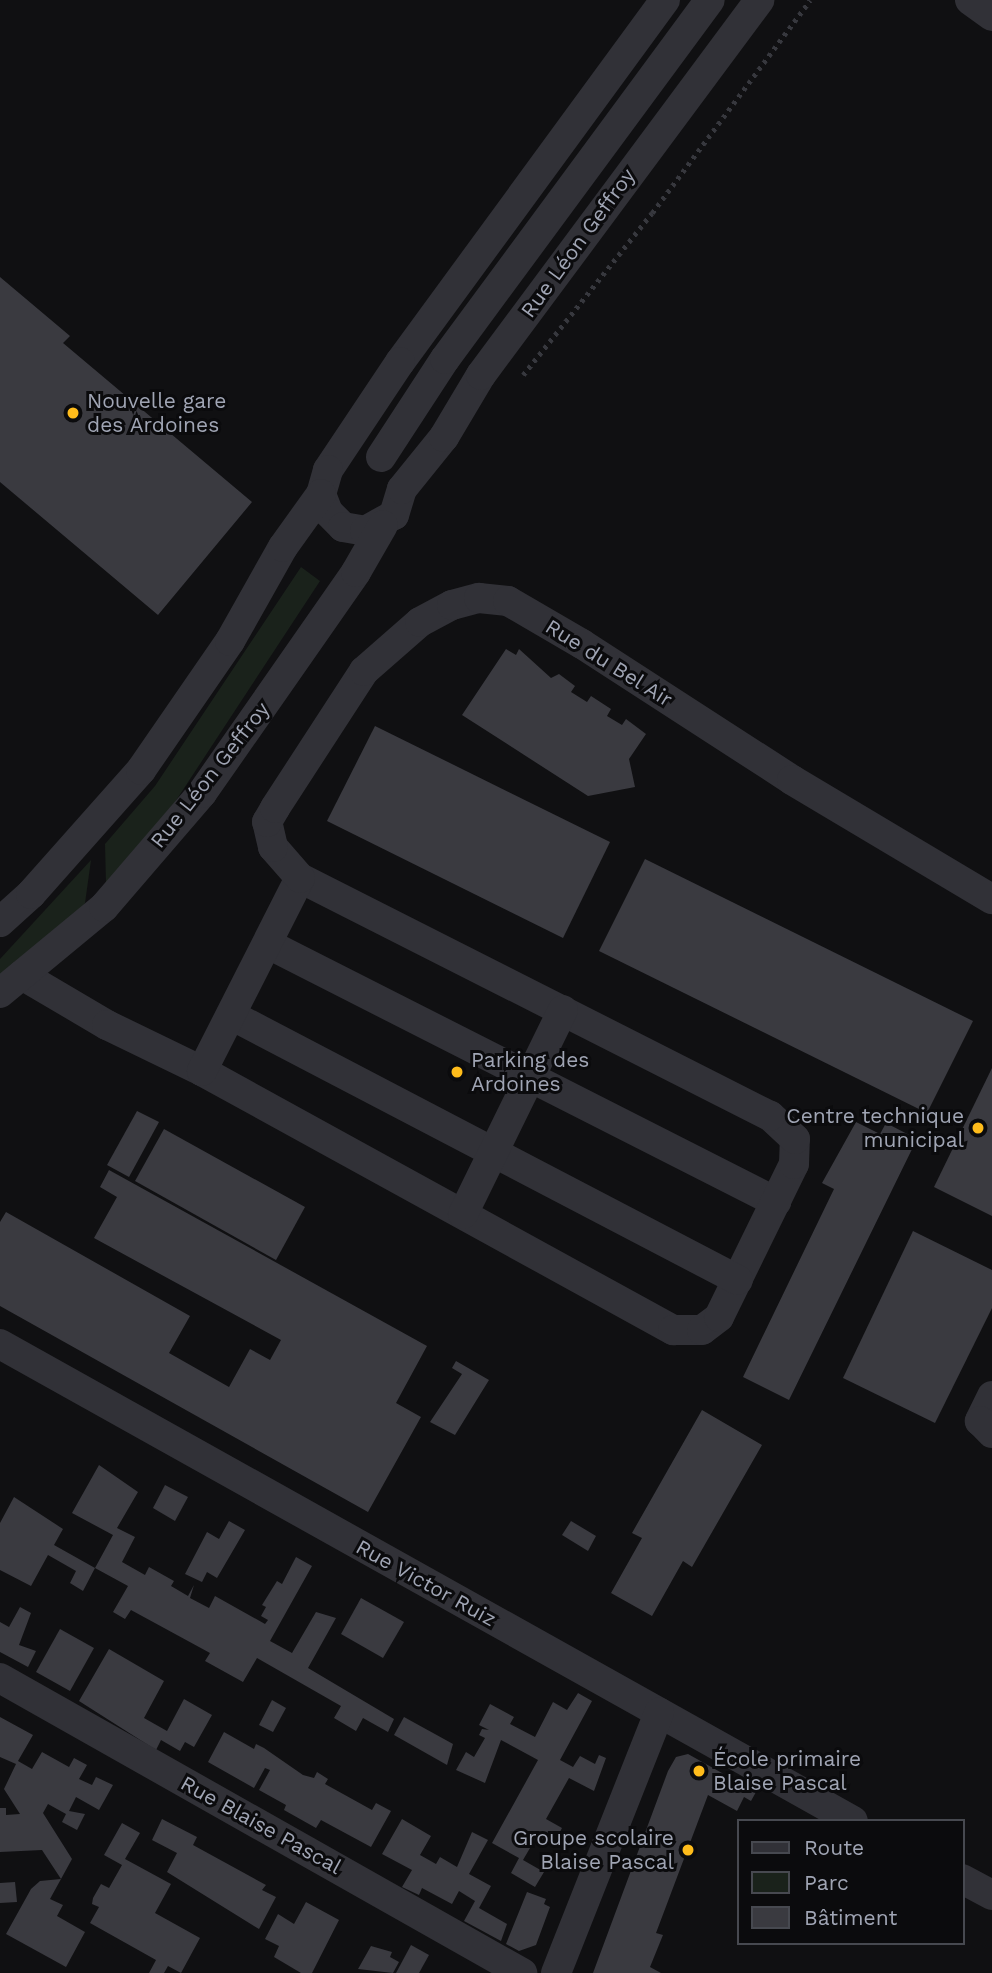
<!DOCTYPE html>
<html>
<head>
<meta charset="utf-8">
<style>
  body { margin:0 }
  #map { position:relative; width:992px; height:1973px; overflow:hidden; background:#101012; font-family:"Work Sans",sans-serif }
  div>[style] { position:absolute }
  .green>* { inset:0; background:#1a221b }
  .building>* { inset:0; background:#3a3a40 }
  .path>* { height:4.5px; margin-top:-2.25px; transform-origin:0; background:repeating-linear-gradient(90deg,#37383e 0 3.5px,transparent 0 8.5px) }
  .minor>* { height:30px; margin:-15px; padding:0 15px; transform-origin:15px; border-radius:15px; background:#313137 }
  .dots>* { width:19px; height:19px; translate:-50% -50%; box-sizing:border-box; border:4px solid #0b0b0d; border-radius:50% }
  span { translate:-50% -50%; white-space:nowrap; text-align:center; line-height:1.15; -webkit-text-stroke:6px #0b0b0d; paint-order:stroke }
  .street-label { font-size:21px; color:#a0a5b4 }
  .poi-label { font-size:21px; color:#a0a5b4 }
  .left { translate:0 -50%; text-align:left }
  .right { translate:-100% -50%; text-align:right }
  .legend { position:absolute; left:737px; top:1819px; width:228px; height:126px; box-sizing:border-box; background:#0b0b0d; border:2px solid #474950; margin:0; padding:9px 12px; list-style:none; font-size:21px; color:#a0a5b4 }
  .legend li { display:flex; align-items:center; gap:14px; height:35px }
  .legend b { width:35px; border:2px solid #474950 }
</style>
</head>
<body>
<div id="map">
  <div class="green">
    <div style="clip-path:polygon(301px 567px,320px 581px,175px 802px,106px 884px,105px 844px,155px 786px)"></div>
    <div style="clip-path:polygon(91px 860px,85px 903px,72px 921px,0 976px,0 959px)"></div>
  </div>
  <div class="building">
    <div style="clip-path:polygon(0 277px,70px 336px,63px 343px,252px 502px,158px 615px,0 482px)"></div>
    <div style="clip-path:polygon(506px 649px,516px 655px,519px 649px,551px 678px,559px 674px,575px 686px,571px 692px,587px 702px,591px 696px,611px 709px,607px 716px,622px 725px,626px 719px,646px 734px,629px 759px,635px 787px,588px 796px,462px 715px)"></div>
    <div style="clip-path:polygon(375px 726px,610px 842px,563px 938px,327px 821px)"></div>
    <div style="clip-path:polygon(645px 859px,973px 1021px,927px 1113px,599px 951px)"></div>
    <div style="clip-path:polygon(992px 1068px,992px 1216px,934px 1187px)"></div>
    <div style="clip-path:polygon(137px 1111px,159px 1122px,129px 1177px,107px 1165px)"></div>
    <div style="clip-path:polygon(856px 1122px,880px 1134px,886px 1123px,917px 1139px,789px 1400px,743px 1377px,834px 1189px,822px 1183px)"></div>
    <div style="clip-path:polygon(164px 1129px,305px 1207px,276px 1260px,135px 1181px)"></div>
    <div style="clip-path:polygon(109px 1170px,427px 1346px,396px 1403px,421px 1417px,368px 1512px,0 1306px,0 1222px,6px 1212px,190px 1316px,169px 1353px,229px 1387px,250px 1349px,270px 1360px,281px 1340px,94px 1238px,117px 1197px,100px 1187px)"></div>
    <div style="clip-path:polygon(913px 1231px,992px 1270px,992px 1308px,935px 1423px,843px 1378px)"></div>
    <div style="clip-path:polygon(456px 1361px,489px 1380px,455px 1435px,430px 1422px,462px 1374px,452px 1368px)"></div>
    <div style="clip-path:polygon(702px 1410px,762px 1445px,692px 1567px,683px 1561px,652px 1616px,611px 1593px,642px 1538px,632px 1533px)"></div>
    <div style="clip-path:polygon(99px 1465px,138px 1492px,117px 1528px,135px 1537px,122px 1562px,145px 1575px,149px 1567px,174px 1581px,171px 1586px,188px 1596px,194px 1585px,190px 1598px,209px 1608px,215px 1596px,265px 1624px,268px 1620px,261px 1616px,266px 1607px,262px 1605px,277px 1581px,282px 1584px,296px 1557px,312px 1566px,270px 1641px,292px 1653px,316px 1612px,336px 1618px,308px 1668px,394px 1719px,388px 1732px,363px 1718px,356px 1731px,334px 1718px,341px 1706px,257px 1658px,243px 1682px,205px 1661px,210px 1653px,131px 1610px,125px 1619px,113px 1612px,128px 1586px,95px 1568px,113px 1535px,72px 1513px)"></div>
    <div style="clip-path:polygon(165px 1485px,188px 1497px,175px 1521px,153px 1508px)"></div>
    <div style="clip-path:polygon(14px 1497px,63px 1529px,54px 1545px,95px 1568px,83px 1591px,70px 1583px,76px 1571px,48px 1555px,31px 1586px,0 1570px,0 1523px)"></div>
    <div style="clip-path:polygon(229px 1521px,245px 1530px,217px 1578px,207px 1572px,202px 1582px,185px 1574px,207px 1532px,219px 1539px)"></div>
    <div style="clip-path:polygon(571px 1521px,596px 1536px,588px 1551px,562px 1535px)"></div>
    <div style="clip-path:polygon(361px 1598px,404px 1622px,383px 1658px,341px 1634px)"></div>
    <div style="clip-path:polygon(20px 1607px,31px 1613px,19px 1645px,36px 1651px,28px 1667px,0 1652px,0 1622px,9px 1627px)"></div>
    <div style="clip-path:polygon(60px 1629px,94px 1648px,70px 1691px,36px 1672px)"></div>
    <div style="clip-path:polygon(109px 1649px,164px 1681px,144px 1718px,167px 1731px,184px 1699px,212px 1715px,194px 1747px,185px 1742px,180px 1751px,161px 1740px,156px 1750px,79px 1701px)"></div>
    <div style="clip-path:polygon(578px 1693px,592px 1701px,560px 1760px,573px 1767px,580px 1756px,595px 1764px,599px 1755px,606px 1758px,594px 1791px,569px 1778px,546px 1819px,562px 1828px,553px 1845px,537px 1836px,523px 1860px,544px 1872px,535px 1887px,511px 1873px,519px 1858px,492px 1843px,538px 1760px,501px 1740px,485px 1783px,456px 1770px,466px 1752px,474px 1757px,485px 1738px,479px 1735px,482px 1729px,489px 1730px,479px 1725px,490px 1704px,514px 1717px,510px 1724px,535px 1737px,553px 1702px,567px 1710px)"></div>
    <div style="clip-path:polygon(272px 1700px,286px 1708px,273px 1732px,259px 1725px)"></div>
    <div style="clip-path:polygon(0 1717px,33px 1735px,18px 1761px,32px 1769px,42px 1752px,69px 1767px,74px 1758px,87px 1765px,79px 1779px,92px 1785px,96px 1777px,113px 1785px,99px 1810px,76px 1797px,69px 1811px,85px 1814px,77px 1830px,62px 1822px,66px 1814px,48px 1804px,43px 1813px,72px 1859px,61px 1879px,42px 1850px,0 1852px,0 1808px,6px 1808px,6px 1815px,20px 1814px,4px 1789px,16px 1764px,0 1757px)"></div>
    <div style="clip-path:polygon(404px 1717px,453px 1744px,447px 1765px,394px 1735px)"></div>
    <div style="clip-path:polygon(224px 1732px,254px 1749px,256px 1744px,264px 1748px,303px 1775px,314px 1778px,317px 1772px,328px 1779px,325px 1784px,372px 1810px,376px 1803px,391px 1811px,371px 1847px,321px 1820px,316px 1828px,284px 1810px,286px 1805px,259px 1790px,270px 1770px,265px 1768px,254px 1788px,208px 1762px)"></div>
    <div style="clip-path:polygon(688px 1754px,756px 1792px,751px 1801px,744px 1797px,737px 1811px,708px 1795px,656px 1933px,663px 1935px,650px 1967px,661px 1973px,593px 1973px,668px 1771px,676px 1757px)"></div>
    <div style="clip-path:polygon(162px 1819px,197px 1837px,193px 1845px,266px 1885px,262px 1890px,276px 1897px,259px 1929px,167px 1872px,177px 1853px,152px 1840px)"></div>
    <div style="clip-path:polygon(402px 1819px,431px 1836px,420px 1855px,436px 1864px,440px 1857px,457px 1867px,472px 1832px,488px 1840px,469px 1874px,491px 1886px,479px 1908px,507px 1924px,501px 1941px,464px 1921px,475px 1901px,459px 1891px,452px 1904px,422px 1888px,419px 1895px,402px 1887px,412px 1870px,382px 1854px)"></div>
    <div style="clip-path:polygon(122px 1823px,140px 1833px,125px 1859px,171px 1884px,155px 1913px,200px 1938px,181px 1973px,168px 1966px,164px 1973px,149px 1973px,156px 1960px,90px 1923px,99px 1907px,92px 1904px,93px 1898px,101px 1884px,109px 1888px,122px 1865px,104px 1855px)"></div>
    <div style="clip-path:polygon(61px 1879px,50px 1899px,63px 1905px,57px 1916px,85px 1932px,66px 1967px,6px 1934px,31px 1889px,40px 1881px)"></div>
    <div style="clip-path:polygon(15px 1882px,17px 1902px,0 1903px,0 1883px)"></div>
    <div style="clip-path:polygon(527px 1892px,546px 1899px,544px 1904px,550px 1907px,536px 1945px,519px 1951px,506px 1944px)"></div>
    <div style="clip-path:polygon(306px 1902px,339px 1920px,312px 1973px,301px 1973px,274px 1957px,279px 1946px,265px 1939px,278px 1914px,294px 1924px)"></div>
    <div style="clip-path:polygon(411px 1945px,429px 1955px,419px 1973px,396px 1973px)"></div>
    <div style="clip-path:polygon(371px 1946px,392px 1952px,390px 1957px,399px 1962px,393px 1973px,358px 1969px)"></div>
  </div>
  <div class="path">
    <div style="left:523px;top:375px;width:207px;rotate:-51.5deg"></div>
    <div style="left:652px;top:213px;width:265px;rotate:-53.4deg"></div>
  </div>
  <div class="minor">
    <div style="left:665px;top:0;width:449px;rotate:126.2deg"></div>
    <div style="left:400px;top:362px;width:130px;rotate:123.7deg"></div>
    <div style="left:328px;top:470px;width:25px;rotate:106deg"></div>
    <div style="left:321px;top:494px;width:19px;rotate:69deg"></div>
    <div style="left:328px;top:512px;width:21px;rotate:45deg"></div>
    <div style="left:343px;top:527px;width:22px;rotate:10deg"></div>
    <div style="left:365px;top:531px;width:33px;rotate:-29deg"></div>
    <div style="left:394px;top:515px;width:27px;rotate:-73deg"></div>
    <div style="left:402px;top:489px;width:67px;rotate:-51.1deg"></div>
    <div style="left:444px;top:437px;width:72px;rotate:-59.2deg"></div>
    <div style="left:481px;top:375px;width:467px;rotate:-53.4deg"></div>
    <div style="left:970px;top:0;width:27px;rotate:36deg"></div>
    <div style="left:381px;top:457px;width:117px;rotate:-56.9deg"></div>
    <div style="left:445px;top:359px;width:446px;rotate:-53.6deg"></div>
    <div style="left:0;top:922px;width:42px;rotate:-42.1deg"></div>
    <div style="left:31px;top:894px;width:166px;rotate:-48.4deg"></div>
    <div style="left:141px;top:770px;width:157px;rotate:-55.4deg"></div>
    <div style="left:230px;top:641px;width:108px;rotate:-60.6deg"></div>
    <div style="left:283px;top:547px;width:65px;rotate:-54.4deg"></div>
    <div style="left:268px;top:944px;width:570px;rotate:26.92deg"></div>
    <div style="left:22px;top:975px;width:99px;rotate:30.5deg"></div>
    <div style="left:107px;top:1025px;width:106px;rotate:25.8deg"></div>
    <div style="left:202px;top:1071px;width:538px;rotate:28.81deg"></div>
    <div style="left:673px;top:1330px;width:29px"></div>
    <div style="left:702px;top:1330px;width:21px;rotate:-37deg"></div>
    <div style="left:719px;top:1317px;width:170px;rotate:-63.9deg"></div>
    <div style="left:794px;top:1164px;width:25px;rotate:-88deg"></div>
    <div style="left:795px;top:1139px;width:34px;rotate:-137deg"></div>
    <div style="left:770px;top:1116px;width:527px;rotate:-153.14deg"></div>
    <div style="left:0;top:993px;width:135px;rotate:-39.6deg"></div>
    <div style="left:104px;top:907px;width:150px;rotate:-49.3deg"></div>
    <div style="left:202px;top:793px;width:269px;rotate:-55.1deg"></div>
    <div style="left:356px;top:572px;width:54px;rotate:-60.1deg"></div>
    <div style="left:231px;top:1015px;width:572px;rotate:27.6deg"></div>
    <div style="left:202px;top:1071px;width:216px;rotate:-63.1deg"></div>
    <div style="left:300px;top:878px;width:41px;rotate:-131.1deg"></div>
    <div style="left:273px;top:847px;width:26px;rotate:-103deg"></div>
    <div style="left:267px;top:822px;width:16px;rotate:-60deg"></div>
    <div style="left:275px;top:808px;width:163px;rotate:-57deg"></div>
    <div style="left:364px;top:671px;width:74px;rotate:-41.2deg"></div>
    <div style="left:420px;top:622px;width:36px;rotate:-28deg"></div>
    <div style="left:452px;top:605px;width:28px;rotate:-15deg"></div>
    <div style="left:479px;top:598px;width:29px;rotate:6deg"></div>
    <div style="left:508px;top:601px;width:86px;rotate:30.2deg"></div>
    <div style="left:582px;top:644px;width:250px;rotate:32.9deg"></div>
    <div style="left:792px;top:780px;width:233px;rotate:30.8deg"></div>
    <div style="left:463px;top:1214px;width:227px;rotate:-63.9deg"></div>
    <div style="left:0;top:1344px;width:977px;rotate:29.21deg"></div>
    <div style="left:992px;top:1396px;width:28px;rotate:116deg"></div>
    <div style="left:980px;top:1421px;width:17px;rotate:45deg"></div>
    <div style="left:0;top:1678px;width:600px;rotate:29.47deg"></div>
    <div style="left:962px;top:1879px;width:34px;rotate:28deg"></div>
    <div style="left:556px;top:1973px;width:280px;rotate:-68.4deg"></div>
  </div>
  <div class="dots">
    <div style="left:73px;top:413px;background:#ffbc1b"></div>
    <div style="left:457px;top:1072px;background:#ffbc1b"></div>
    <div style="left:978px;top:1128px;background:#ffbc1b"></div>
    <div style="left:699px;top:1771px;background:#ffbc1b"></div>
    <div style="left:688px;top:1850px;background:#ffbc1b"></div>
  </div>
  <div class="street-label">
    <span style="left:578px;top:243px;rotate:-54deg">Rue Léon Geffroy</span>
    <span style="left:609px;top:663px;rotate:32deg">Rue du Bel Air</span>
    <span style="left:210px;top:775px;rotate:-52deg">Rue Léon Geffroy</span>
    <span style="left:426px;top:1583px;rotate:29deg">Rue Victor Ruiz</span>
    <span style="left:261px;top:1825px;rotate:29deg">Rue Blaise Pascal</span>
  </div>
  <div class="poi-label">
    <span class="left" style="left:87px;top:413px">Nouvelle gare<br>des Ardoines</span>
    <span class="left" style="left:471px;top:1072px">Parking des<br>Ardoines</span>
    <span class="right" style="left:964px;top:1128px">Centre technique<br>municipal</span>
    <span class="left" style="left:713px;top:1771px">École primaire<br>Blaise Pascal</span>
    <span class="right" style="left:674px;top:1850px">Groupe scolaire<br>Blaise Pascal</span>
  </div>
  <ul class="legend">
  <li><b style="height:9px;background:#313137"></b>Route</li>
  <li><b style="height:19px;background:#1a221b"></b>Parc</li>
  <li><b style="height:19px;background:#3a3a40"></b>Bâtiment</li>
  </ul>
</div>
</body>
</html>
